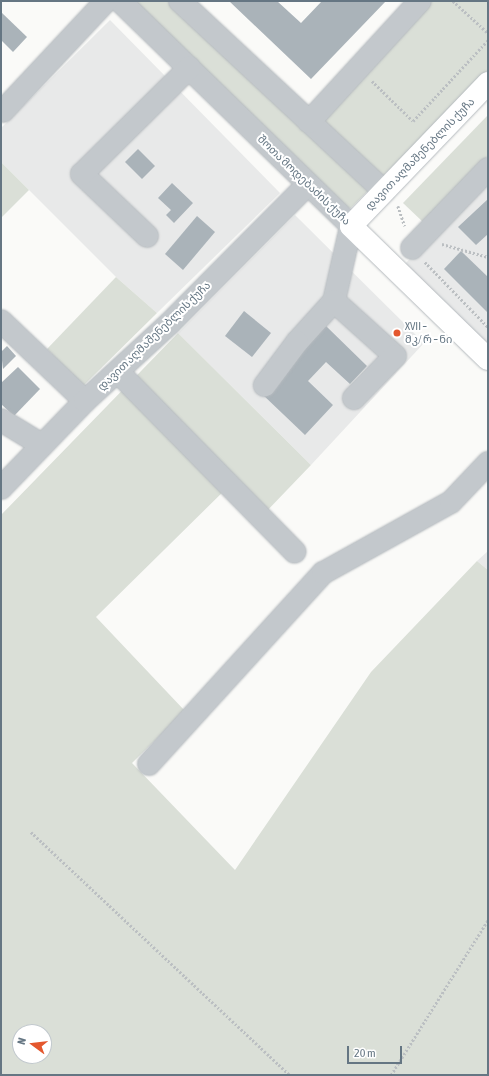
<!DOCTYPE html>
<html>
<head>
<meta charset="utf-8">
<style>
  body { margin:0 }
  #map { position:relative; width:489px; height:1076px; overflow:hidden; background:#fafaf8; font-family:"Asap Condensed","Noto Sans Georgian",sans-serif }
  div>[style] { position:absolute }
  .built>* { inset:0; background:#e8e9e9 }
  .green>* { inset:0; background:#dadfd7 }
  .building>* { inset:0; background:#aab3b9 }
  .path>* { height:2.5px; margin-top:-1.25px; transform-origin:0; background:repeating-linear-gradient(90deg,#bbbfc2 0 2px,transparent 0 4px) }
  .roads { filter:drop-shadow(0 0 1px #b5babe) drop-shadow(0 0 1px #b5babe) }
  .minor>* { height:22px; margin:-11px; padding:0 11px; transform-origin:11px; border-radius:11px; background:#c3c8cc }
  .major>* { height:22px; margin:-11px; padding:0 11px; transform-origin:11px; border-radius:11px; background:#fff }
  .dots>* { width:11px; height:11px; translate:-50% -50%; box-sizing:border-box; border:2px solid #fff; border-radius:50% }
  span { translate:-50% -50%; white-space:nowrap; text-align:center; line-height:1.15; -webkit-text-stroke:4px #fff; paint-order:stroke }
  .street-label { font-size:11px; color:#657683 }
  .poi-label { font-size:11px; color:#657683 }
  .left { translate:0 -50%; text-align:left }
  .frame { position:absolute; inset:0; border:2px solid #657683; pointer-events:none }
  .north { position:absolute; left:12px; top:1024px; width:40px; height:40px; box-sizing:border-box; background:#fff; border:1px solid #c1c8cd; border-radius:50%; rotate:285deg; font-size:11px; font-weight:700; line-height:16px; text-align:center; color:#657683 }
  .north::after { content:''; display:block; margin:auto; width:14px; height:18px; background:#e4572e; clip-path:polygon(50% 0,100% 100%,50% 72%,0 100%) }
  .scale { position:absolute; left:347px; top:1046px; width:55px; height:18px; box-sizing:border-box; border:2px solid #657683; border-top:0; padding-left:5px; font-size:12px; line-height:14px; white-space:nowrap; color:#657683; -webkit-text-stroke:3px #fff; paint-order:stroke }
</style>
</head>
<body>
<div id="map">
  <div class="built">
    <div style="clip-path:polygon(110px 20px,280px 193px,157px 313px,116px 277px,1px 162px,1px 128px)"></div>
    <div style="clip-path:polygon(488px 177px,488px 347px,404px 265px)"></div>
    <div style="clip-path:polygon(295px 215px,424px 343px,311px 465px,178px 333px)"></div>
    <div style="clip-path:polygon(488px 551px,488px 570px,477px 561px)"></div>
  </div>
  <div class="green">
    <div style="clip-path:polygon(126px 1px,173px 1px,309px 130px,427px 1px,488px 1px,488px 70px,351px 208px,331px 206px)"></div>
    <div style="clip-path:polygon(488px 115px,488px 156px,424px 223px,403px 203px)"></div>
    <div style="clip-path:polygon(1px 162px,29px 190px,1px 218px)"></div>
    <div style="clip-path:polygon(116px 277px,157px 313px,83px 386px,47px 349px)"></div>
    <div style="clip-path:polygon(evenodd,178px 333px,311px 465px,263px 515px,233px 482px,96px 617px,185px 711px,132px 763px,235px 870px,371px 672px,477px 561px,488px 570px,488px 1075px,1px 1075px,1px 515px,178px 333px,20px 1032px,44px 1032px,44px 1056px,20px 1056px,20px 1032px)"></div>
  </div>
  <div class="building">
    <div style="clip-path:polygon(229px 1px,277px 1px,301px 23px,322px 1px,386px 1px,311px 79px)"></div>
    <div style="clip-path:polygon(1px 12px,27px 37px,13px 52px,1px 40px)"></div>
    <div style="clip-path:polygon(138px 149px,155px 166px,142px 179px,125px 162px)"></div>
    <div style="clip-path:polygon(172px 183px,193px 203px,174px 223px,166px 215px,171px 210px,158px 198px)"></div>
    <div style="clip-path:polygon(488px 199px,488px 234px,476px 245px,458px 227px)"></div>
    <div style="clip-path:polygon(197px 216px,215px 232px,183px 270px,165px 254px)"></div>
    <div style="clip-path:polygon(461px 251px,488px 277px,488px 313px,444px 269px)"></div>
    <div style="clip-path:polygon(244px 311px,271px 333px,252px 357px,225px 336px)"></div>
    <div style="clip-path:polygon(326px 326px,367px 366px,350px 384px,326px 362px,308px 381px,333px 405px,305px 435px,262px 394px)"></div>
    <div style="clip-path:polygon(7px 346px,16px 356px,3px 369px,1px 352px)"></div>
    <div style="clip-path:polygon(18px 367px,40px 389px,14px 416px,1px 404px,1px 383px)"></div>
  </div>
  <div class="path">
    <div style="left:453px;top:1px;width:47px;rotate:42.4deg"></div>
    <div style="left:372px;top:81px;width:57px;rotate:44.3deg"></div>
    <div style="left:413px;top:121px;width:110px;rotate:-47.2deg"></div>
    <div style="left:398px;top:206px;width:21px;rotate:71deg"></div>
    <div style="left:442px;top:244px;width:48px;rotate:15.8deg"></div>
    <div style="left:425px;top:262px;width:91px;rotate:45.9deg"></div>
    <div style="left:31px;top:832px;width:355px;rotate:43.2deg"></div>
    <div style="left:391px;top:1075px;width:183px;rotate:-58deg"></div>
  </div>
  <div class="roads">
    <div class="minor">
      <div style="left:120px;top:1px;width:322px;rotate:44.2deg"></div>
      <div style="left:351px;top:226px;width:77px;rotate:102.8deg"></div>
      <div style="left:334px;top:301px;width:55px;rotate:132.1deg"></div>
      <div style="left:297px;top:342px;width:54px;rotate:126.7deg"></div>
      <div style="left:180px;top:1px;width:279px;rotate:43deg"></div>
      <div style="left:3px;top:111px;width:151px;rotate:-46.9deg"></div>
      <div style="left:309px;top:122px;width:164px;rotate:-47.5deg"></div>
      <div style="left:147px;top:236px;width:90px;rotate:-136.4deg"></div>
      <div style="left:82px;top:174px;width:151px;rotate:-44.7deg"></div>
      <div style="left:412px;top:248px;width:110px;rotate:-46.1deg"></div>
      <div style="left:334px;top:301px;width:82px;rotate:42deg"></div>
      <div style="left:395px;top:356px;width:59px;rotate:134.3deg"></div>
      <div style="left:1px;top:321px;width:116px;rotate:43.6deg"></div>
      <div style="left:118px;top:372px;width:252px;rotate:45.5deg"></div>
      <div style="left:1px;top:420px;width:48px;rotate:31.4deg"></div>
      <div style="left:1px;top:488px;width:121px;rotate:-46deg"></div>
      <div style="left:85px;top:401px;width:114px;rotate:-42.5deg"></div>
      <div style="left:169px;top:324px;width:197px;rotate:-45.2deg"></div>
      <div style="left:149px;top:764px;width:258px;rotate:-47.7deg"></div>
      <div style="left:323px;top:573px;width:146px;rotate:-29deg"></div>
      <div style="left:451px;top:502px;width:54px;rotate:-46.5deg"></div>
    </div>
    <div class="major">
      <div style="left:488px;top:83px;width:198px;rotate:133.8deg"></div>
      <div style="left:351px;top:226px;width:191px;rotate:44.2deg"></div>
    </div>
  </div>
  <div class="dots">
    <div style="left:397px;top:333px;background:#e4572e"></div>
  </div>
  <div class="street-label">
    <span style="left:420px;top:154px;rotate:-46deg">დავით აღმაშენებლის ქუჩა</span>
    <span style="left:304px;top:180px;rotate:44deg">შოთა მოდებაძის ქუჩა</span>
    <span style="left:154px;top:336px;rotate:-44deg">დავით აღმაშენებლის ქუჩა</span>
  </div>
  <div class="poi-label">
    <span class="left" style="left:405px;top:333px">XVII –<br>მკ/ რ – ნი</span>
  </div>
  <div class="frame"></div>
  <div class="north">N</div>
  <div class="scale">20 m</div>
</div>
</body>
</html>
